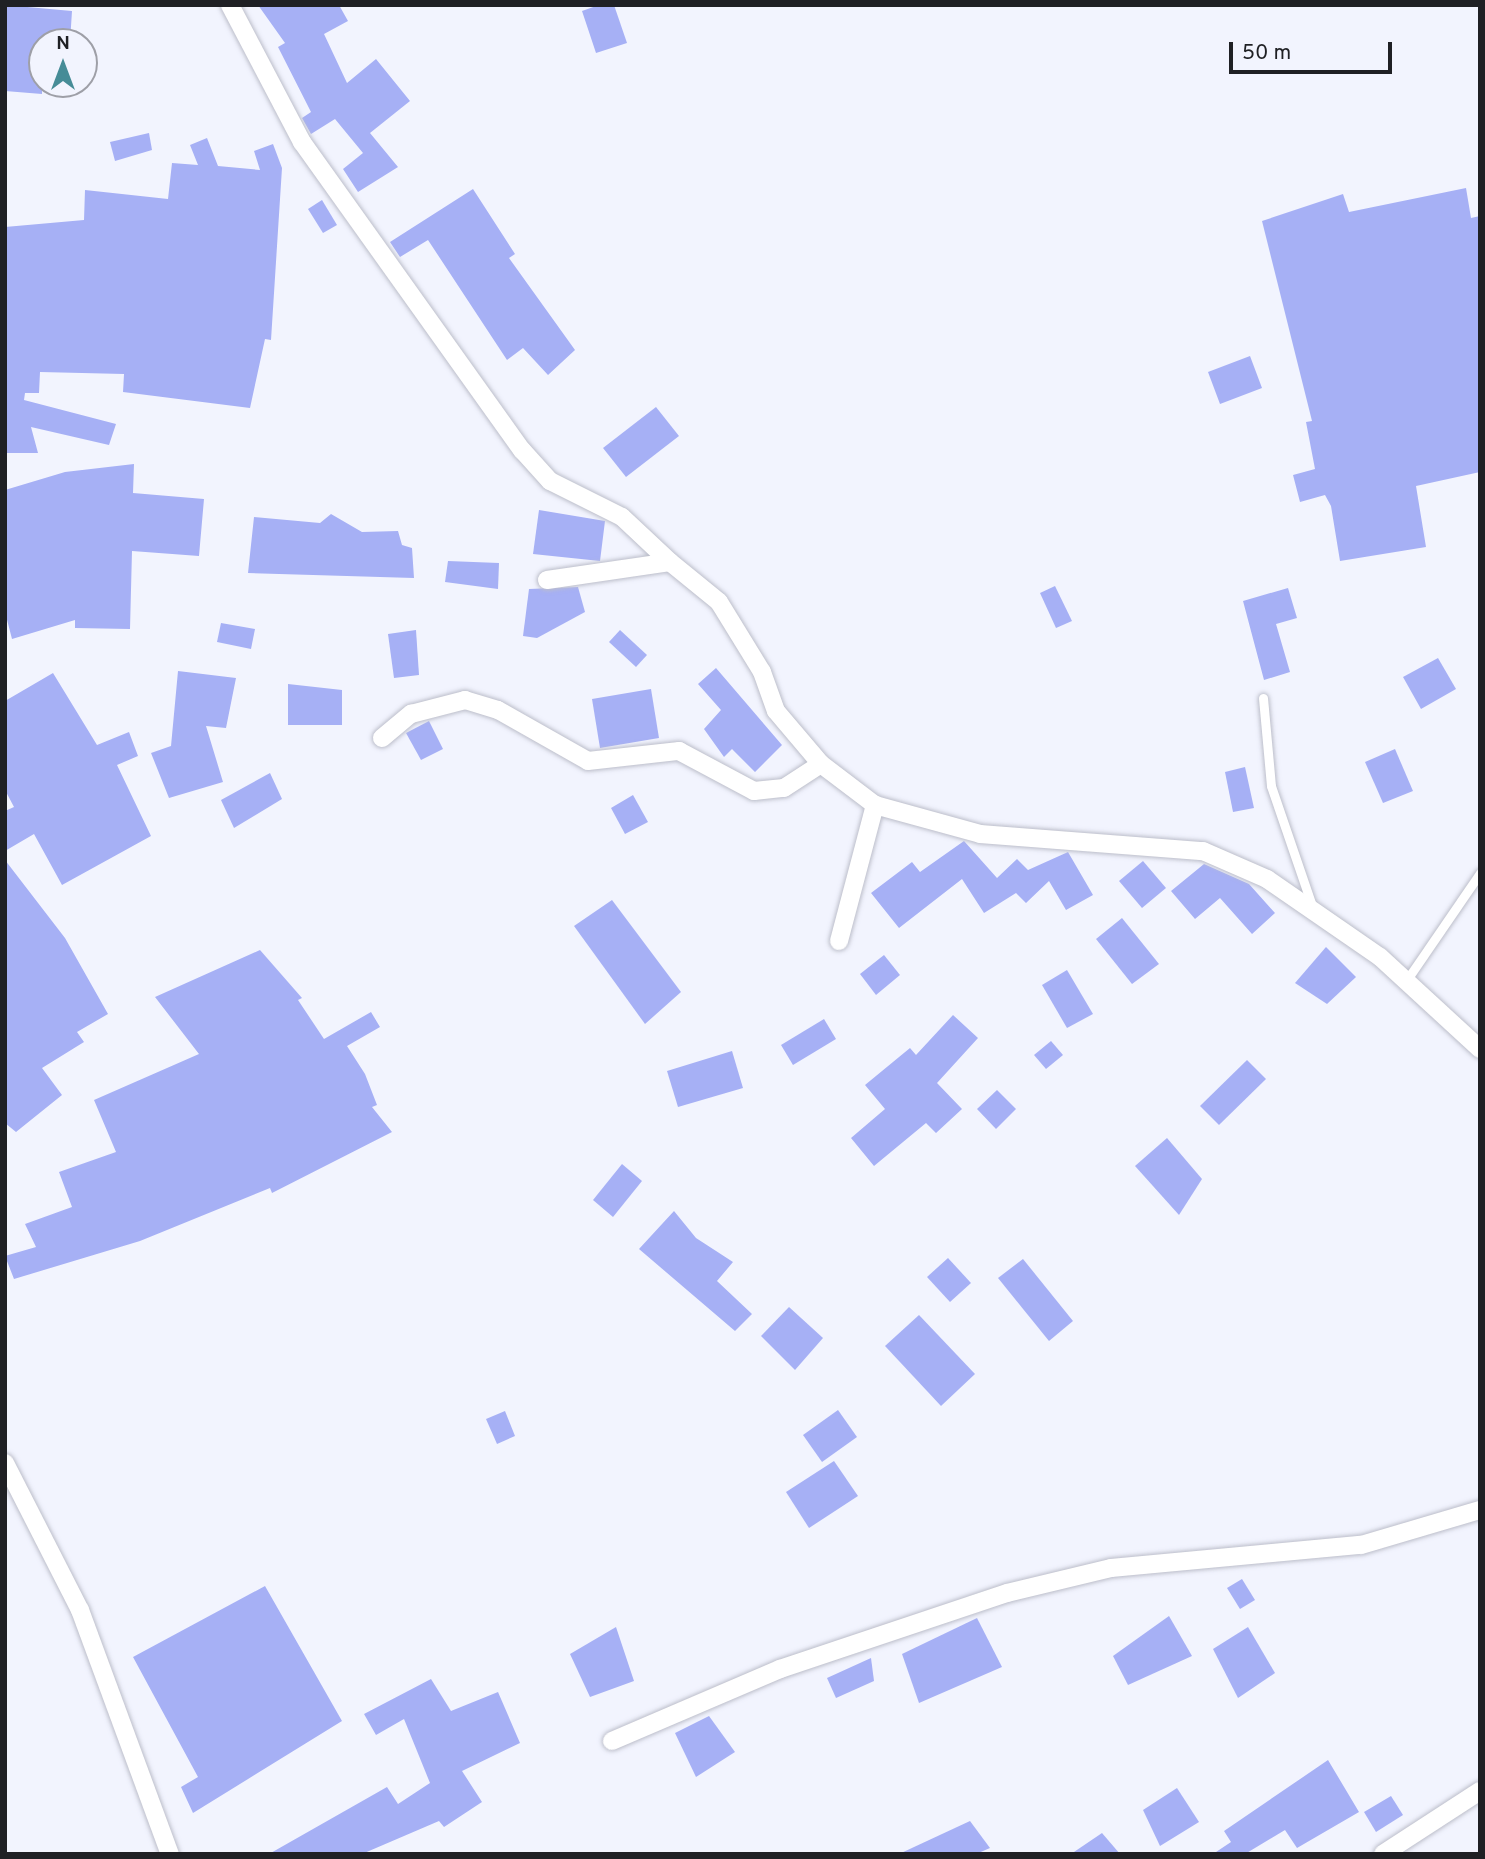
<!DOCTYPE html>
<html>
<head>
<meta charset="utf-8">
<style>
  body { margin:0 }
  #map { position:relative; width:1485px; height:1859px; overflow:hidden; background:#f2f4fe; font-family:Overpass,sans-serif }
  div>[style] { position:absolute }
  .building>* { inset:0; background:#a6b0f5 }
  .roads { filter:drop-shadow(0 0 2px #bcbeca) drop-shadow(0 0 2px #bcbeca) }
  .service>* { height:9px; margin:-4.5px; padding:0 4.5px; transform-origin:4.5px; border-radius:4.5px; background:#fff }
  .minor>* { height:18px; margin:-9px; padding:0 9px; transform-origin:9px; border-radius:9px; background:#fff }
  span { translate:-50% -50%; white-space:nowrap; text-align:center; line-height:1.15; -webkit-text-stroke:5px #f2f4fe; paint-order:stroke }
  .frame { position:absolute; inset:0; border:7px solid #1f2024; pointer-events:none }
  .north { position:absolute; left:28px; top:28px; width:70px; height:70px; box-sizing:border-box; background:#f2f4fe; border:2px solid #9e9fa7; border-radius:50%; rotate:0deg; font-size:19px; font-weight:700; line-height:28px; text-align:center; color:#1f2024 }
  .north::after { content:''; display:block; margin:auto; width:24px; height:32px; background:#468c97; clip-path:polygon(50% 0,100% 100%,50% 72%,0 100%) }
  .scale { position:absolute; left:1229px; top:42px; width:163px; height:32px; box-sizing:border-box; border:4px solid #1f2024; border-top:0; padding-left:9px; font-size:21px; line-height:24px; white-space:nowrap; color:#1f2024; -webkit-text-stroke:5px #f2f4fe; paint-order:stroke }
</style>
</head>
<body>
<div id="map">
  <div class="building">
    <div style="clip-path:polygon(5px 5px,72px 11px,70px 42px,42px 42px,42px 94px,5px 91px)"></div>
    <div style="clip-path:polygon(258px 5px,339px 5px,348px 21px,324px 34px,347px 83px,376px 59px,410px 101px,370px 133px,398px 167px,358px 192px,343px 169px,363px 153px,335px 119px,311px 134px,302px 118px,311px 112px,278px 47px,285px 43px)"></div>
    <div style="clip-path:polygon(599px 5px,614px 5px,627px 43px,596px 53px,582px 11px)"></div>
    <div style="clip-path:polygon(149px 133px,152px 150px,115px 161px,110px 142px)"></div>
    <div style="clip-path:polygon(207px 138px,218px 166px,260px 170px,254px 151px,273px 144px,282px 168px,271px 340px,265px 339px,250px 408px,123px 392px,124px 374px,40px 372px,39px 393px,25px 393px,24px 400px,116px 424px,109px 445px,31px 427px,38px 453px,5px 453px,5px 227px,84px 220px,85px 190px,168px 199px,172px 163px,198px 165px,190px 145px)"></div>
    <div style="clip-path:polygon(1466px 188px,1471px 218px,1480px 216px,1480px 472px,1416px 486px,1426px 547px,1340px 561px,1331px 506px,1325px 495px,1300px 502px,1293px 475px,1315px 469px,1306px 422px,1312px 421px,1262px 221px,1343px 194px,1349px 212px)"></div>
    <div style="clip-path:polygon(473px 189px,515px 254px,509px 258px,575px 350px,548px 375px,523px 348px,507px 360px,428px 240px,400px 257px,390px 242px)"></div>
    <div style="clip-path:polygon(322px 200px,337px 225px,323px 233px,308px 209px)"></div>
    <div style="clip-path:polygon(1250px 356px,1262px 388px,1220px 404px,1208px 372px)"></div>
    <div style="clip-path:polygon(656px 407px,679px 436px,626px 477px,603px 448px)"></div>
    <div style="clip-path:polygon(134px 464px,133px 493px,204px 499px,199px 556px,132px 551px,130px 629px,75px 628px,75px 620px,12px 639px,5px 612px,5px 490px,65px 472px)"></div>
    <div style="clip-path:polygon(539px 510px,605px 521px,600px 561px,533px 554px)"></div>
    <div style="clip-path:polygon(331px 514px,362px 532px,398px 531px,402px 545px,412px 548px,414px 578px,248px 573px,254px 517px,320px 523px)"></div>
    <div style="clip-path:polygon(448px 561px,499px 563px,498px 589px,445px 582px)"></div>
    <div style="clip-path:polygon(1055px 586px,1072px 621px,1056px 628px,1040px 593px)"></div>
    <div style="clip-path:polygon(578px 587px,585px 612px,537px 638px,523px 636px,529px 589px)"></div>
    <div style="clip-path:polygon(1288px 588px,1297px 618px,1276px 624px,1290px 672px,1264px 680px,1243px 601px)"></div>
    <div style="clip-path:polygon(221px 623px,255px 629px,251px 649px,217px 642px)"></div>
    <div style="clip-path:polygon(416px 630px,419px 675px,394px 678px,388px 634px)"></div>
    <div style="clip-path:polygon(620px 630px,647px 655px,636px 667px,609px 642px)"></div>
    <div style="clip-path:polygon(1438px 658px,1456px 689px,1421px 709px,1403px 677px)"></div>
    <div style="clip-path:polygon(716px 668px,782px 745px,755px 772px,732px 749px,724px 757px,704px 729px,721px 710px,698px 684px)"></div>
    <div style="clip-path:polygon(178px 671px,236px 678px,226px 728px,206px 726px,223px 782px,169px 798px,151px 753px,171px 746px)"></div>
    <div style="clip-path:polygon(53px 673px,97px 745px,129px 732px,138px 756px,117px 765px,151px 836px,62px 885px,34px 834px,5px 851px,5px 811px,14px 807px,5px 790px,5px 701px)"></div>
    <div style="clip-path:polygon(288px 684px,342px 690px,342px 725px,288px 725px)"></div>
    <div style="clip-path:polygon(651px 689px,659px 738px,600px 748px,592px 699px)"></div>
    <div style="clip-path:polygon(429px 721px,443px 749px,421px 760px,406px 733px)"></div>
    <div style="clip-path:polygon(1395px 749px,1413px 791px,1383px 803px,1365px 762px)"></div>
    <div style="clip-path:polygon(1245px 767px,1254px 808px,1233px 812px,1225px 772px)"></div>
    <div style="clip-path:polygon(270px 773px,282px 799px,234px 828px,221px 800px)"></div>
    <div style="clip-path:polygon(633px 795px,648px 822px,625px 834px,611px 808px)"></div>
    <div style="clip-path:polygon(964px 841px,997px 878px,1017px 859px,1028px 870px,1068px 852px,1093px 895px,1066px 910px,1049px 881px,1026px 903px,1016px 893px,984px 913px,962px 879px,899px 928px,871px 893px,912px 862px,920px 872px)"></div>
    <div style="clip-path:polygon(5px 860px,65px 938px,108px 1014px,77px 1032px,84px 1042px,42px 1068px,62px 1095px,16px 1132px,5px 1123px)"></div>
    <div style="clip-path:polygon(1143px 861px,1166px 888px,1142px 908px,1119px 881px)"></div>
    <div style="clip-path:polygon(1204px 864px,1249px 884px,1275px 913px,1252px 934px,1220px 898px,1195px 919px,1171px 891px)"></div>
    <div style="clip-path:polygon(612px 900px,681px 992px,645px 1024px,574px 926px)"></div>
    <div style="clip-path:polygon(1122px 918px,1159px 964px,1132px 984px,1096px 939px)"></div>
    <div style="clip-path:polygon(1326px 947px,1356px 977px,1327px 1004px,1295px 983px)"></div>
    <div style="clip-path:polygon(260px 950px,302px 998px,298px 1000px,324px 1039px,371px 1012px,380px 1027px,347px 1046px,365px 1074px,377px 1105px,372px 1107px,392px 1132px,272px 1193px,270px 1188px,140px 1241px,14px 1279px,5px 1256px,36px 1247px,25px 1224px,72px 1207px,59px 1172px,116px 1152px,94px 1100px,199px 1054px,155px 997px)"></div>
    <div style="clip-path:polygon(884px 955px,900px 975px,876px 995px,860px 974px)"></div>
    <div style="clip-path:polygon(1067px 970px,1093px 1014px,1067px 1028px,1042px 985px)"></div>
    <div style="clip-path:polygon(953px 1015px,978px 1038px,937px 1083px,962px 1109px,936px 1133px,926px 1123px,874px 1166px,851px 1138px,885px 1109px,865px 1085px,910px 1048px,916px 1055px)"></div>
    <div style="clip-path:polygon(824px 1019px,836px 1039px,793px 1065px,781px 1045px)"></div>
    <div style="clip-path:polygon(1051px 1041px,1063px 1055px,1046px 1069px,1034px 1055px)"></div>
    <div style="clip-path:polygon(732px 1051px,743px 1088px,678px 1107px,667px 1071px)"></div>
    <div style="clip-path:polygon(1247px 1060px,1266px 1079px,1219px 1125px,1200px 1106px)"></div>
    <div style="clip-path:polygon(997px 1090px,1016px 1109px,996px 1129px,977px 1109px)"></div>
    <div style="clip-path:polygon(1167px 1138px,1202px 1179px,1179px 1215px,1135px 1166px)"></div>
    <div style="clip-path:polygon(622px 1164px,642px 1181px,613px 1217px,593px 1200px)"></div>
    <div style="clip-path:polygon(674px 1211px,696px 1238px,733px 1262px,717px 1281px,752px 1314px,735px 1331px,639px 1249px)"></div>
    <div style="clip-path:polygon(948px 1258px,971px 1283px,950px 1302px,927px 1277px)"></div>
    <div style="clip-path:polygon(1023px 1259px,1073px 1321px,1049px 1341px,998px 1278px)"></div>
    <div style="clip-path:polygon(789px 1307px,823px 1338px,795px 1370px,761px 1336px)"></div>
    <div style="clip-path:polygon(919px 1315px,975px 1374px,941px 1406px,885px 1346px)"></div>
    <div style="clip-path:polygon(838px 1410px,857px 1437px,822px 1462px,803px 1435px)"></div>
    <div style="clip-path:polygon(505px 1411px,515px 1436px,497px 1444px,486px 1419px)"></div>
    <div style="clip-path:polygon(834px 1461px,858px 1496px,809px 1528px,786px 1492px)"></div>
    <div style="clip-path:polygon(1242px 1579px,1255px 1600px,1240px 1609px,1227px 1588px)"></div>
    <div style="clip-path:polygon(265px 1586px,342px 1721px,193px 1813px,181px 1787px,198px 1777px,133px 1657px)"></div>
    <div style="clip-path:polygon(1169px 1616px,1192px 1656px,1128px 1685px,1113px 1656px)"></div>
    <div style="clip-path:polygon(977px 1618px,1002px 1667px,919px 1703px,902px 1654px)"></div>
    <div style="clip-path:polygon(616px 1627px,634px 1681px,590px 1697px,570px 1654px)"></div>
    <div style="clip-path:polygon(1248px 1627px,1275px 1673px,1238px 1698px,1213px 1649px)"></div>
    <div style="clip-path:polygon(871px 1658px,874px 1681px,836px 1698px,827px 1678px)"></div>
    <div style="clip-path:polygon(431px 1679px,451px 1711px,498px 1692px,520px 1743px,462px 1771px,482px 1802px,444px 1827px,439px 1821px,362px 1854px,269px 1854px,387px 1787px,398px 1804px,430px 1783px,404px 1719px,376px 1735px,364px 1714px)"></div>
    <div style="clip-path:polygon(709px 1716px,735px 1752px,696px 1777px,675px 1733px)"></div>
    <div style="clip-path:polygon(1328px 1760px,1359px 1812px,1297px 1848px,1285px 1830px,1245px 1854px,1213px 1854px,1231px 1842px,1224px 1831px)"></div>
    <div style="clip-path:polygon(1177px 1788px,1199px 1822px,1160px 1846px,1143px 1810px)"></div>
    <div style="clip-path:polygon(1391px 1796px,1403px 1815px,1376px 1832px,1364px 1812px)"></div>
    <div style="clip-path:polygon(970px 1821px,990px 1848px,976px 1854px,899px 1854px)"></div>
    <div style="clip-path:polygon(1102px 1833px,1120px 1854px,1071px 1854px)"></div>
  </div>
  <div class="roads">
    <div class="service">
      <div style="left:1263px;top:698px;width:88px;rotate:84.8deg"></div>
      <div style="left:1271px;top:786px;width:127px;rotate:71.1deg"></div>
      <div style="left:1406px;top:981px;width:131px;rotate:-55.6deg"></div>
    </div>
    <div class="minor">
      <div style="left:230px;top:5px;width:155px;rotate:62.3deg"></div>
      <div style="left:302px;top:142px;width:379px;rotate:54.5deg"></div>
      <div style="left:522px;top:450px;width:42px;rotate:47.9deg"></div>
      <div style="left:550px;top:481px;width:80px;rotate:26.6deg"></div>
      <div style="left:622px;top:517px;width:66px;rotate:43.2deg"></div>
      <div style="left:547px;top:580px;width:124px;rotate:-8.3deg"></div>
      <div style="left:670px;top:562px;width:63px;rotate:39.2deg"></div>
      <div style="left:719px;top:602px;width:82px;rotate:58.4deg"></div>
      <div style="left:762px;top:672px;width:41px;rotate:70.3deg"></div>
      <div style="left:776px;top:711px;width:70px;rotate:49.7deg"></div>
      <div style="left:382px;top:738px;width:38px;rotate:-40deg"></div>
      <div style="left:411px;top:714px;width:56px;rotate:-14.5deg"></div>
      <div style="left:465px;top:700px;width:34px;rotate:17deg"></div>
      <div style="left:498px;top:710px;width:103px;rotate:29.5deg"></div>
      <div style="left:588px;top:761px;width:92px;rotate:-6.3deg"></div>
      <div style="left:679px;top:751px;width:85px;rotate:28.1deg"></div>
      <div style="left:754px;top:791px;width:30px;rotate:-6deg"></div>
      <div style="left:784px;top:788px;width:44px;rotate:-33deg"></div>
      <div style="left:821px;top:764px;width:68px;rotate:37.2deg"></div>
      <div style="left:839px;top:941px;width:141px;rotate:-75.2deg"></div>
      <div style="left:875px;top:805px;width:109px;rotate:15.4deg"></div>
      <div style="left:980px;top:834px;width:224px;rotate:4.4deg"></div>
      <div style="left:1203px;top:851px;width:70px;rotate:23.6deg"></div>
      <div style="left:1267px;top:879px;width:137px;rotate:34.6deg"></div>
      <div style="left:1380px;top:957px;width:136px;rotate:42.6deg"></div>
      <div style="left:5px;top:1463px;width:165px;rotate:63deg"></div>
      <div style="left:80px;top:1610px;width:260px;rotate:69.8deg"></div>
      <div style="left:612px;top:1741px;width:183px;rotate:-23.2deg"></div>
      <div style="left:780px;top:1669px;width:239px;rotate:-18.5deg"></div>
      <div style="left:1007px;top:1593px;width:107px;rotate:-13.5deg"></div>
      <div style="left:1111px;top:1568px;width:251px;rotate:-5.3deg"></div>
      <div style="left:1361px;top:1545px;width:124px;rotate:-16.4deg"></div>
      <div style="left:1383px;top:1854px;width:116px;rotate:-33deg"></div>
    </div>
  </div>
  <div class="frame"></div>
  <div class="north">N</div>
  <div class="scale">50 m</div>
</div>
</body>
</html>
